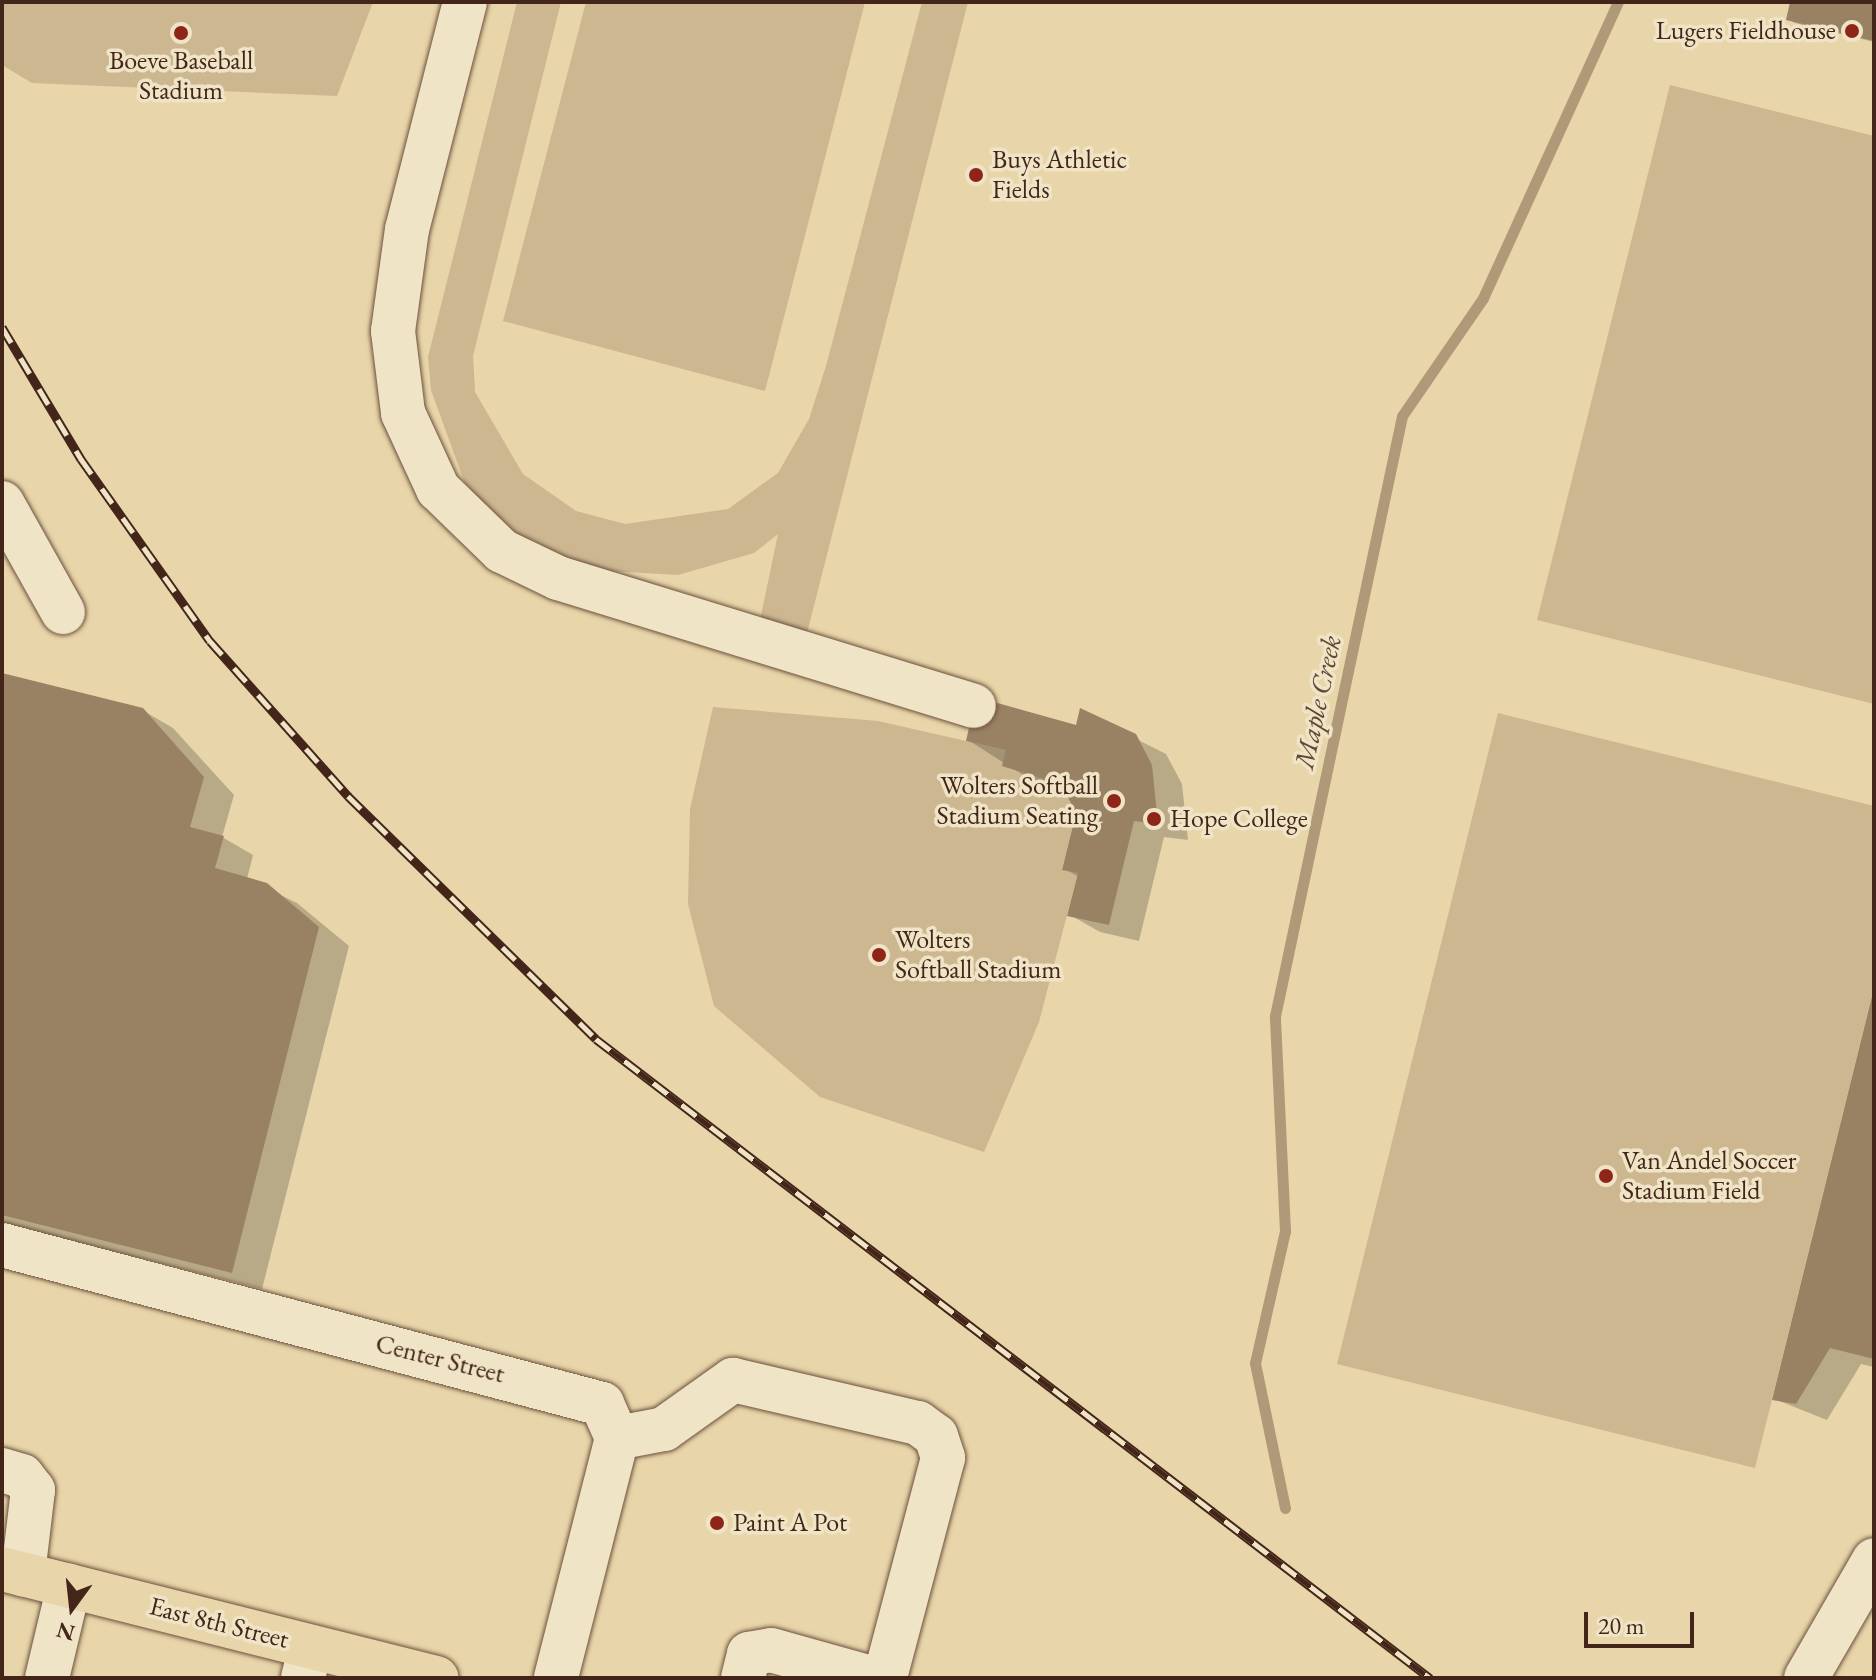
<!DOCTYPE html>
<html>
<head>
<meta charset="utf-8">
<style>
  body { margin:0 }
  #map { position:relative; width:1876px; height:1680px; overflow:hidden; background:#e8d5a9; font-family:"EB Garamond",serif }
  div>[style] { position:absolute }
  .green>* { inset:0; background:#ccb791 }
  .shadow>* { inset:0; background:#0003 }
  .stream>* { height:11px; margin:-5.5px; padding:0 5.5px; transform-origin:5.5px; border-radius:5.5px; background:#b09978 }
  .building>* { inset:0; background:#998164 }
  .roads { filter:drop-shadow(0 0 2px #6c513d) drop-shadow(0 0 2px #6c513d) }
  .minor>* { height:44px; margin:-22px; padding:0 22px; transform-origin:22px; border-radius:22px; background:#f0e4c7 }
  .major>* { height:44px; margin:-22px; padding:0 22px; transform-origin:22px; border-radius:22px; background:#e8d5a9 }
  .rail>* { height:9px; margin-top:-4.5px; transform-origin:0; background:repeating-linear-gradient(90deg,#f0e4c7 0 18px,#432519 0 36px); box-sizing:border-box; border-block:2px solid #432519 }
  .dots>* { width:22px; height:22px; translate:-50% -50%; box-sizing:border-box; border:4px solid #f0e4c7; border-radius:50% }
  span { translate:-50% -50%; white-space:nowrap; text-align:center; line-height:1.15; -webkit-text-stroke:7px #f0e4c7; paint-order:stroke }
  .poi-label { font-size:26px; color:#432519 }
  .right { translate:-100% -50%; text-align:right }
  .left { translate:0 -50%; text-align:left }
  .street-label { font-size:26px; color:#432519 }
  .water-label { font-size:28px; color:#644836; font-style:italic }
  .frame { position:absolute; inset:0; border:4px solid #432519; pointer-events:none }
  .north { position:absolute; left:32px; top:1568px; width:80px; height:80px; -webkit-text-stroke:6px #f0e4c7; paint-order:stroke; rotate:195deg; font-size:22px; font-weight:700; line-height:32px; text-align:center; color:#432519 }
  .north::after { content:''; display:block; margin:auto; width:28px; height:36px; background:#432519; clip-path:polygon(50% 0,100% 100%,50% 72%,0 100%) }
  .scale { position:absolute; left:1584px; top:1612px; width:110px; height:36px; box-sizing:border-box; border:4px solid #432519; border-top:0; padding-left:10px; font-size:24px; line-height:28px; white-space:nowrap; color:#432519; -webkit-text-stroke:6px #f0e4c7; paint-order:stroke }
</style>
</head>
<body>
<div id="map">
  <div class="green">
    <div style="clip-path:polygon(2px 2px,373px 2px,337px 96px,32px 83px,2px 65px)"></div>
    <div style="clip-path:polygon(517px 2px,561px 2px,473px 356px,475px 392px,523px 474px,576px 511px,625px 524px,728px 509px,778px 473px,809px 419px,826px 366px,922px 2px,968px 2px,806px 637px,759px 625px,778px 534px,754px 553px,678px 575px,592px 570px,540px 551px,500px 525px,464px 481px,431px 390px,428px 357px)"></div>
    <div style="clip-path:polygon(586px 2px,865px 2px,765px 391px,503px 321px)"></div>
    <div style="clip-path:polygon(1670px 85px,1874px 136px,1874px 704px,1537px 620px)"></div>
    <div style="clip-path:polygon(713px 707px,878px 721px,1006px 750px,1061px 784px,1076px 813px,1062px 869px,1078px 873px,1039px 1022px,984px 1152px,820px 1097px,714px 1006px,688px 904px,690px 809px)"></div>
    <div style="clip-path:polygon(1498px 713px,1874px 806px,1874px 987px,1755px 1468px,1337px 1364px)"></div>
  </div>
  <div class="shadow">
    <div style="clip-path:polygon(1793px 2px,1874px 2px,1874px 42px,1795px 23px,1788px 19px)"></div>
    <div style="clip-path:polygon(2px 675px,142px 710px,173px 728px,234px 795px,222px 837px,253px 855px,247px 879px,297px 903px,349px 946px,262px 1289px,2px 1223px)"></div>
    <div style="clip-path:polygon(1081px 711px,1166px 754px,1182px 784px,1188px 840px,1164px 837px,1139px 941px,1100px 932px,1070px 915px,1079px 877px,1065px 869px,1078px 813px,1068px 792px,1034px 782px,968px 740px,1078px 727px)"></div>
    <div style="clip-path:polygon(1874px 995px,1874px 1367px,1861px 1364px,1827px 1420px,1774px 1399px)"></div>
  </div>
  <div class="stream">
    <div style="left:1285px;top:1508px;width:148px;rotate:-101.7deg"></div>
    <div style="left:1255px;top:1363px;width:135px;rotate:-77.2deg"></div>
    <div style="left:1285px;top:1231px;width:215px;rotate:-92.7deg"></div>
    <div style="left:1275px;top:1016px;width:613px;rotate:-78.05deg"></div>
    <div style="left:1402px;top:416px;width:143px;rotate:-55.5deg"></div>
    <div style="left:1483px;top:298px;width:325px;rotate:-65.5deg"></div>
  </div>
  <div class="building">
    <div style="clip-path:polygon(1790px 2px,1874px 2px,1874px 41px,1786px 20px)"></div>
    <div style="clip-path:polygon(2px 673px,143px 708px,204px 777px,190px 827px,224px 836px,215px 868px,267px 883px,319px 927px,232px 1273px,2px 1215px)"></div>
    <div style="clip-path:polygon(976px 697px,1076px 725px,1080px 708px,1136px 734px,1152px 765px,1158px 824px,1134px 821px,1109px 925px,1067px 916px,1078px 873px,1062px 870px,1076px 813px,1061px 784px,1002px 766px,1006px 750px,966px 741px)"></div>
    <div style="clip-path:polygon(1873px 992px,1874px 1359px,1830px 1348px,1796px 1404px,1772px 1400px)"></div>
  </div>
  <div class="roads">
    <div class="minor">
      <div style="left:465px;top:2px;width:234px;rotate:104.3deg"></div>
      <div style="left:407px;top:229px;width:103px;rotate:97.8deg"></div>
      <div style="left:393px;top:331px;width:83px;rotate:83deg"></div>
      <div style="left:403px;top:413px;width:84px;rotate:65.3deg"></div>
      <div style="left:438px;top:489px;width:89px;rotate:44.1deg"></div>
      <div style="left:502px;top:551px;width:62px;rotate:25.7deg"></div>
      <div style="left:558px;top:578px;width:435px;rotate:17.1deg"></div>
      <div style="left:2px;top:503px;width:125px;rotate:60.8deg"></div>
      <div style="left:2px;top:1245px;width:621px;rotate:14.84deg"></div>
      <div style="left:602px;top:1404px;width:37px;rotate:66deg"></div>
      <div style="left:617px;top:1438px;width:248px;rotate:104.3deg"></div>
      <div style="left:617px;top:1438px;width:48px;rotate:-10.8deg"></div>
      <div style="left:664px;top:1429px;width:85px;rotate:-35.4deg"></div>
      <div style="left:733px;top:1380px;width:190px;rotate:13.1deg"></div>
      <div style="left:918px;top:1423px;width:22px;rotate:36deg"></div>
      <div style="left:936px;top:1436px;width:23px;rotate:72deg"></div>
      <div style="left:943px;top:1458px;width:228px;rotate:104.8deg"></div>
      <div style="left:2px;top:1470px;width:21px;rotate:17deg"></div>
      <div style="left:22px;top:1476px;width:18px;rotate:52deg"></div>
      <div style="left:33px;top:1490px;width:85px;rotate:96.8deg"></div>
      <div style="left:47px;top:1678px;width:95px;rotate:-76.6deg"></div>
      <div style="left:303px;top:1678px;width:32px;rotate:-76deg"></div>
      <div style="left:743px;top:1678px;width:25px;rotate:-76deg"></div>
      <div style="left:749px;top:1654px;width:22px;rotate:-10deg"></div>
      <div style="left:771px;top:1650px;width:104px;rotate:15.6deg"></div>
      <div style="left:1806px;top:1678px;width:136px;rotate:-60deg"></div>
    </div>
    <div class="major">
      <div style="left:2px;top:1569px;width:448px;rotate:14.1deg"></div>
    </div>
  </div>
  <div class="rail">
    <div style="left:2px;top:327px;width:154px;rotate:59.1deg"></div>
    <div style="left:81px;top:459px;width:223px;rotate:54.7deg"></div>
    <div style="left:210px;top:641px;width:208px;rotate:48.3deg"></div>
    <div style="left:348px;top:796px;width:347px;rotate:44.4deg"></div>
    <div style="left:596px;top:1039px;width:1051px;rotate:37.46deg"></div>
  </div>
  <div class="dots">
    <div style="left:1852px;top:31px;background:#8f2418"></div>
    <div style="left:181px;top:33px;background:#8f2418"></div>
    <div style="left:976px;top:175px;background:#8f2418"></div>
    <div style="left:1114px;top:801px;background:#8f2418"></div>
    <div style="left:1154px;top:819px;background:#8f2418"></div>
    <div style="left:879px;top:955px;background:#8f2418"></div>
    <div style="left:1606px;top:1176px;background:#8f2418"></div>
    <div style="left:717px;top:1523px;background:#8f2418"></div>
  </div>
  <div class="poi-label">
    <span class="right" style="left:1836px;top:31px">Lugers Fieldhouse</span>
    <span style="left:181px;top:76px">Boeve Baseball<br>Stadium</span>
    <span class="left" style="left:992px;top:175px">Buys Athletic<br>Fields</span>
    <span class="right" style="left:1098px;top:801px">Wolters Softball<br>Stadium Seating</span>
    <span class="left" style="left:1170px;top:819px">Hope College</span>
    <span class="left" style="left:895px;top:955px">Wolters<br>Softball Stadium</span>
    <span class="left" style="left:1622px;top:1176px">Van Andel Soccer<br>Stadium Field</span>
    <span class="left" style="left:733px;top:1523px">Paint A Pot</span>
  </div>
  <div class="street-label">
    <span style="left:440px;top:1359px;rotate:14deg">Center Street</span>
    <span style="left:219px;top:1623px;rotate:14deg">East 8th Street</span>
  </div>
  <div class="water-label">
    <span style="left:1317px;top:702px;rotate:-78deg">Maple Creek</span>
  </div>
  <div class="frame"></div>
  <div class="north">N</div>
  <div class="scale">20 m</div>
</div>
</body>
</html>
